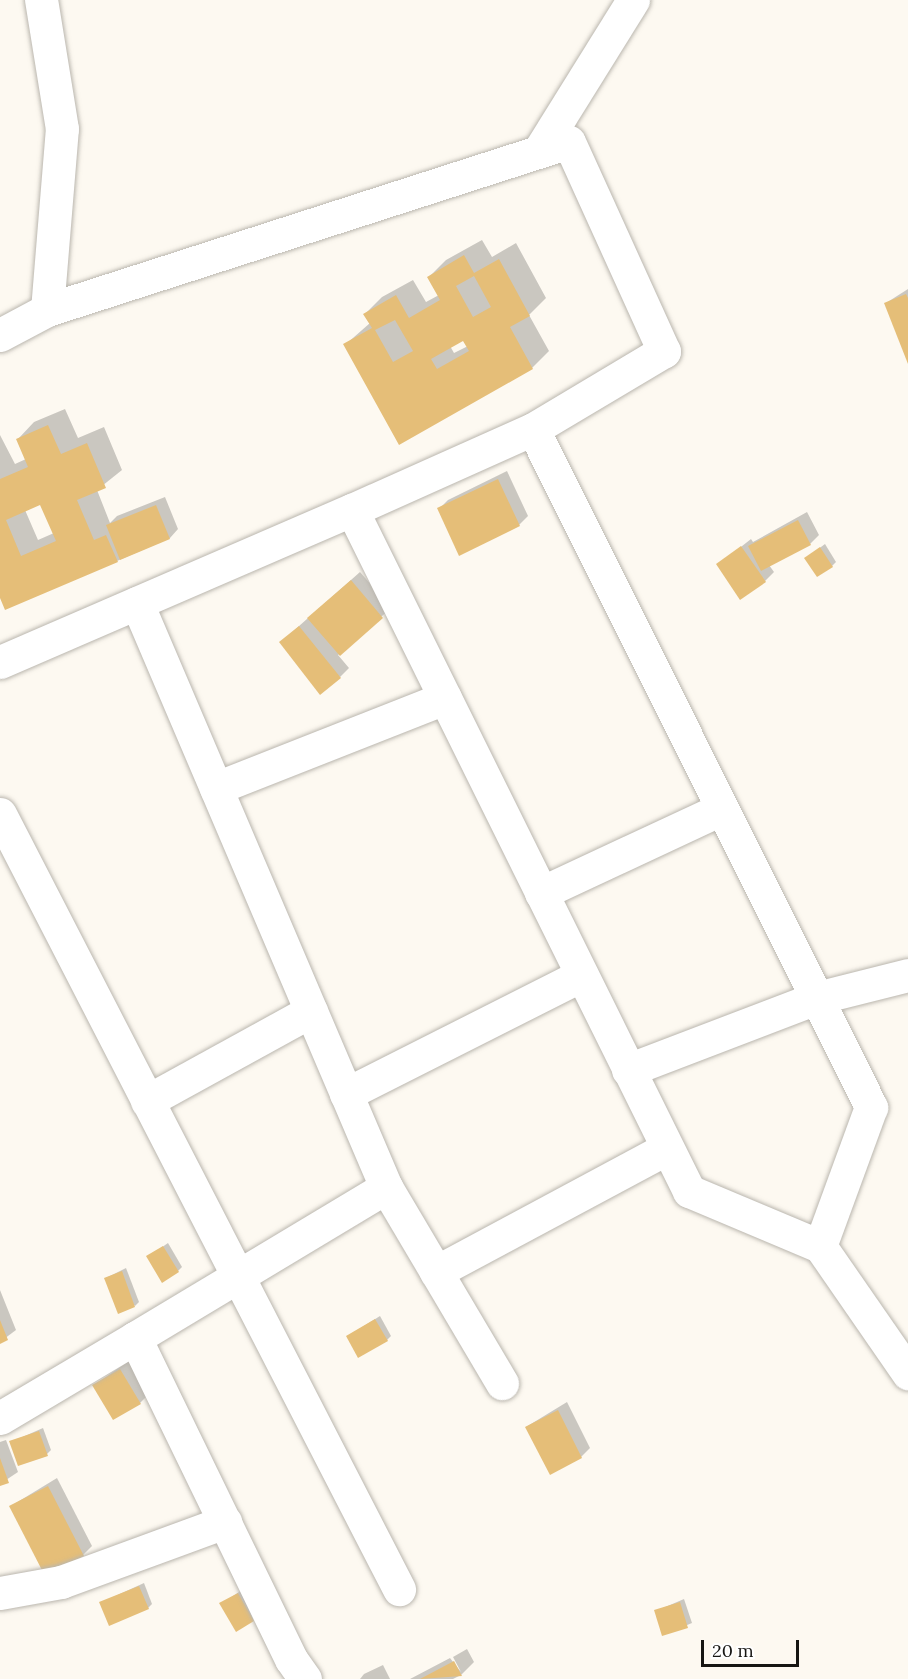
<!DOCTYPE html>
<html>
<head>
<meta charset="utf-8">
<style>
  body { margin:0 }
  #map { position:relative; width:908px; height:1679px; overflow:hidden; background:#fdf9f1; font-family:Lora,serif }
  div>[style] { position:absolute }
  .shadow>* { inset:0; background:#0003 }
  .building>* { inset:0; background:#e5be78 }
  .roads { filter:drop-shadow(0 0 2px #bab6ae) drop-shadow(0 0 2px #bab6ae) }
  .minor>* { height:33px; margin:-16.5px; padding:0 16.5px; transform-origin:16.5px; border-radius:16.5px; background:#fff }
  span { translate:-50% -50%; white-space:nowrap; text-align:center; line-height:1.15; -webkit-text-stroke:4.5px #fff; paint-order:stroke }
  .scale { position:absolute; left:701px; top:1640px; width:98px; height:27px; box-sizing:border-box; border:3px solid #171613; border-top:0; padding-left:8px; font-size:18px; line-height:21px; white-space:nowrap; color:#171613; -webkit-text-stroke:4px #fff; paint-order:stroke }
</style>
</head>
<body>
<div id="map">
  <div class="shadow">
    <div style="clip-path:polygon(evenodd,482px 240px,492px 257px,516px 243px,546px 298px,529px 315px,549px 351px,532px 368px,400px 443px,345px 345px,370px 323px,365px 314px,382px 297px,413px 280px,426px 302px,439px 295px,429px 277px,446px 260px,482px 240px,464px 338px,468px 346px,454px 353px,450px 346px,464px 338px)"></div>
    <div style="clip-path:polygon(908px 289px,908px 360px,886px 303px)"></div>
    <div style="clip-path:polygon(evenodd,65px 409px,78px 438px,104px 427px,122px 470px,97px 490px,110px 523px,117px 516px,165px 497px,178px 529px,170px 538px,117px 561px,0 595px,0 435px,15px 464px,26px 459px,18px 439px,34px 422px,65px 409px,41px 503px,54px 533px,38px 540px,25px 510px,41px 503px)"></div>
    <div style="clip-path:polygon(507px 471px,528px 516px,519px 525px,439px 509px,448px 500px)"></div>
    <div style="clip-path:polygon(807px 512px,819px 535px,810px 544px,769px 565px,774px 572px,765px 581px,718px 565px,751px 539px,753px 542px)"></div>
    <div style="clip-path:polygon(825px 544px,836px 562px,832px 566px,806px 558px)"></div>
    <div style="clip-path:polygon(360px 572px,391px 608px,338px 655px,349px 668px,340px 677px,281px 642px)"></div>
    <div style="clip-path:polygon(168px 1243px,182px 1267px,178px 1271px,148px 1257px)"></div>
    <div style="clip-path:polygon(126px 1268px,139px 1302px,135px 1306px,106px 1278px)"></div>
    <div style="clip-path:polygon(0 1290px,16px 1330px,0 1342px)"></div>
    <div style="clip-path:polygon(380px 1316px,391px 1336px,387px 1340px,348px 1336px)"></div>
    <div style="clip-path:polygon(129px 1361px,149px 1394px,140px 1403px,94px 1385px)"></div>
    <div style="clip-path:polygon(567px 1402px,590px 1448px,581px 1457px,526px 1427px)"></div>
    <div style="clip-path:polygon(43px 1428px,51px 1450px,47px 1454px,11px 1442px)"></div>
    <div style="clip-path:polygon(6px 1440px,18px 1472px,0 1484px,0 1442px)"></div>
    <div style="clip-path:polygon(57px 1478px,92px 1546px,83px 1555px,11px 1506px)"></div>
    <div style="clip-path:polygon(144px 1583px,152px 1604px,148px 1608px,100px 1603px)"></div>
    <div style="clip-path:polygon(242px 1590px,257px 1616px,253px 1620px,221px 1604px)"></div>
    <div style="clip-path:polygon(684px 1599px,692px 1623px,663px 1635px,656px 1611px)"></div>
    <div style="clip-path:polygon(467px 1649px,474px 1662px,461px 1675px,453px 1679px,410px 1679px,450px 1658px,461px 1672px,453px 1657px)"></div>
    <div style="clip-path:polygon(383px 1665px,390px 1679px,360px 1679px,364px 1674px)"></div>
  </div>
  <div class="building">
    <div style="clip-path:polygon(evenodd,464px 255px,474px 273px,499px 259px,530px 316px,510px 327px,533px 369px,399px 445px,343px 344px,372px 328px,363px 314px,396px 295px,409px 318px,440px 300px,427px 277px,464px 255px,474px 276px,491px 307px,473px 317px,456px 286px,474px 276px,464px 255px,395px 320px,413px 351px,393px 362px,375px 330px,395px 320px,464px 255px,463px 341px,469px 351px,437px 369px,431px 359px,463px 341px)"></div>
    <div style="clip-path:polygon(906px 294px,908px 298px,908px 364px,884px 303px)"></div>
    <div style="clip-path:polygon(evenodd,48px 425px,61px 454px,87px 443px,106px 488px,77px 500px,94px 540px,106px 535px,118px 562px,5px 610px,0 598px,0 479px,28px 467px,16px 439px,48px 425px,40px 505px,56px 541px,21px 556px,6px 520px,40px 505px)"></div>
    <div style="clip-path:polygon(498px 479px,520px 526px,459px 556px,437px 508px)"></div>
    <div style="clip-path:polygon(156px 505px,170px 539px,120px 560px,106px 525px)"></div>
    <div style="clip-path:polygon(798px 520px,811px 545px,761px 571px,748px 546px)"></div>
    <div style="clip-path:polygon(741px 546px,766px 582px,740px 600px,716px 564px)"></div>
    <div style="clip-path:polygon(820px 547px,833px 567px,817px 577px,804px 558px)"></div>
    <div style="clip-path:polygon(351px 580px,383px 618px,340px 656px,307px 618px)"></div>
    <div style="clip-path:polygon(299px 626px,341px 678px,320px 695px,279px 642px)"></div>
    <div style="clip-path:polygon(163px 1246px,179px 1272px,162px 1283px,146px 1256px)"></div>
    <div style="clip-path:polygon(122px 1271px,135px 1307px,118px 1314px,104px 1278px)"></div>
    <div style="clip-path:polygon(375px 1319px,388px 1341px,358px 1358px,346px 1336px)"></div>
    <div style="clip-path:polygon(0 1320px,8px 1340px,0 1344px)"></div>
    <div style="clip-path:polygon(120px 1369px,141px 1404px,113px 1420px,92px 1385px)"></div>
    <div style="clip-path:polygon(558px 1410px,582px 1458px,550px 1475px,525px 1427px)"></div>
    <div style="clip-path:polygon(39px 1431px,48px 1456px,18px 1466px,9px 1441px)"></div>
    <div style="clip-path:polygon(0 1458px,9px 1483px,0 1486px)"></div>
    <div style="clip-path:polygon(48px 1486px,84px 1556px,45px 1576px,9px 1506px)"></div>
    <div style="clip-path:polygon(139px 1586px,149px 1609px,109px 1626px,99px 1602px)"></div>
    <div style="clip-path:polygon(238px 1593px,254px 1621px,236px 1632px,219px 1603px)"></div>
    <div style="clip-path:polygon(680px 1602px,688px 1628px,662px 1636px,654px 1610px)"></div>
    <div style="clip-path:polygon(454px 1661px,462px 1676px,420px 1679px)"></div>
  </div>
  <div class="roads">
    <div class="minor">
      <div style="left:539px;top:151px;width:178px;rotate:-58.1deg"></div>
      <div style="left:47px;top:310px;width:548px;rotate:-17.84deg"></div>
      <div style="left:569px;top:142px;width:230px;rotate:65.6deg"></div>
      <div style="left:664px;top:351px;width:152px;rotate:149.2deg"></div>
      <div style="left:533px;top:429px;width:758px;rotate:63.5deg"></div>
      <div style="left:871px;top:1107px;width:148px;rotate:110.1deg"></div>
      <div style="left:0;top:335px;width:53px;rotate:-28deg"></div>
      <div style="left:47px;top:310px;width:182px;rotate:-85.3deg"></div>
      <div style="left:62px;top:129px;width:131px;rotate:-99.2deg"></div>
      <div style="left:533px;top:429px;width:198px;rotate:155.9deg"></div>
      <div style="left:352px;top:510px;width:760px;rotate:63.67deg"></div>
      <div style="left:689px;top:1191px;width:142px;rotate:22.8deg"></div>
      <div style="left:820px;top:1246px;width:155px;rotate:55.3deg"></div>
      <div style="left:137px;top:603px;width:635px;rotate:66.91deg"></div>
      <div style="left:386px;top:1187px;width:228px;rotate:59.4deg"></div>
      <div style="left:0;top:662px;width:383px;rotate:-23.4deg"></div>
      <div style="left:216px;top:788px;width:246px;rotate:-21.5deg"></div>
      <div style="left:0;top:814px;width:872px;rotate:62.76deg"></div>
      <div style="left:541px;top:893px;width:199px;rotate:-25deg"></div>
      <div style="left:628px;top:1070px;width:202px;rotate:-20.9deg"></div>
      <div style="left:817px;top:998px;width:94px;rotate:-14.2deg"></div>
      <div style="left:346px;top:1094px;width:264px;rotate:-26.8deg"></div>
      <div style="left:147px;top:1101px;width:187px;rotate:-28.8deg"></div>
      <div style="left:436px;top:1272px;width:262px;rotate:-28.2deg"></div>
      <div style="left:0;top:1418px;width:157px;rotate:-30.7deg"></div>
      <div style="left:0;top:1593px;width:62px;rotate:-10.2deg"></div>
      <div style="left:61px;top:1582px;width:175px;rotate:-20.1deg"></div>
      <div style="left:305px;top:1679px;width:24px;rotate:-125deg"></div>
      <div style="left:291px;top:1659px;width:357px;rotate:-115.9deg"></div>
      <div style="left:135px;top:1338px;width:293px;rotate:-31deg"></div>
    </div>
  </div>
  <div class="scale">20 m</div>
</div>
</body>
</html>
